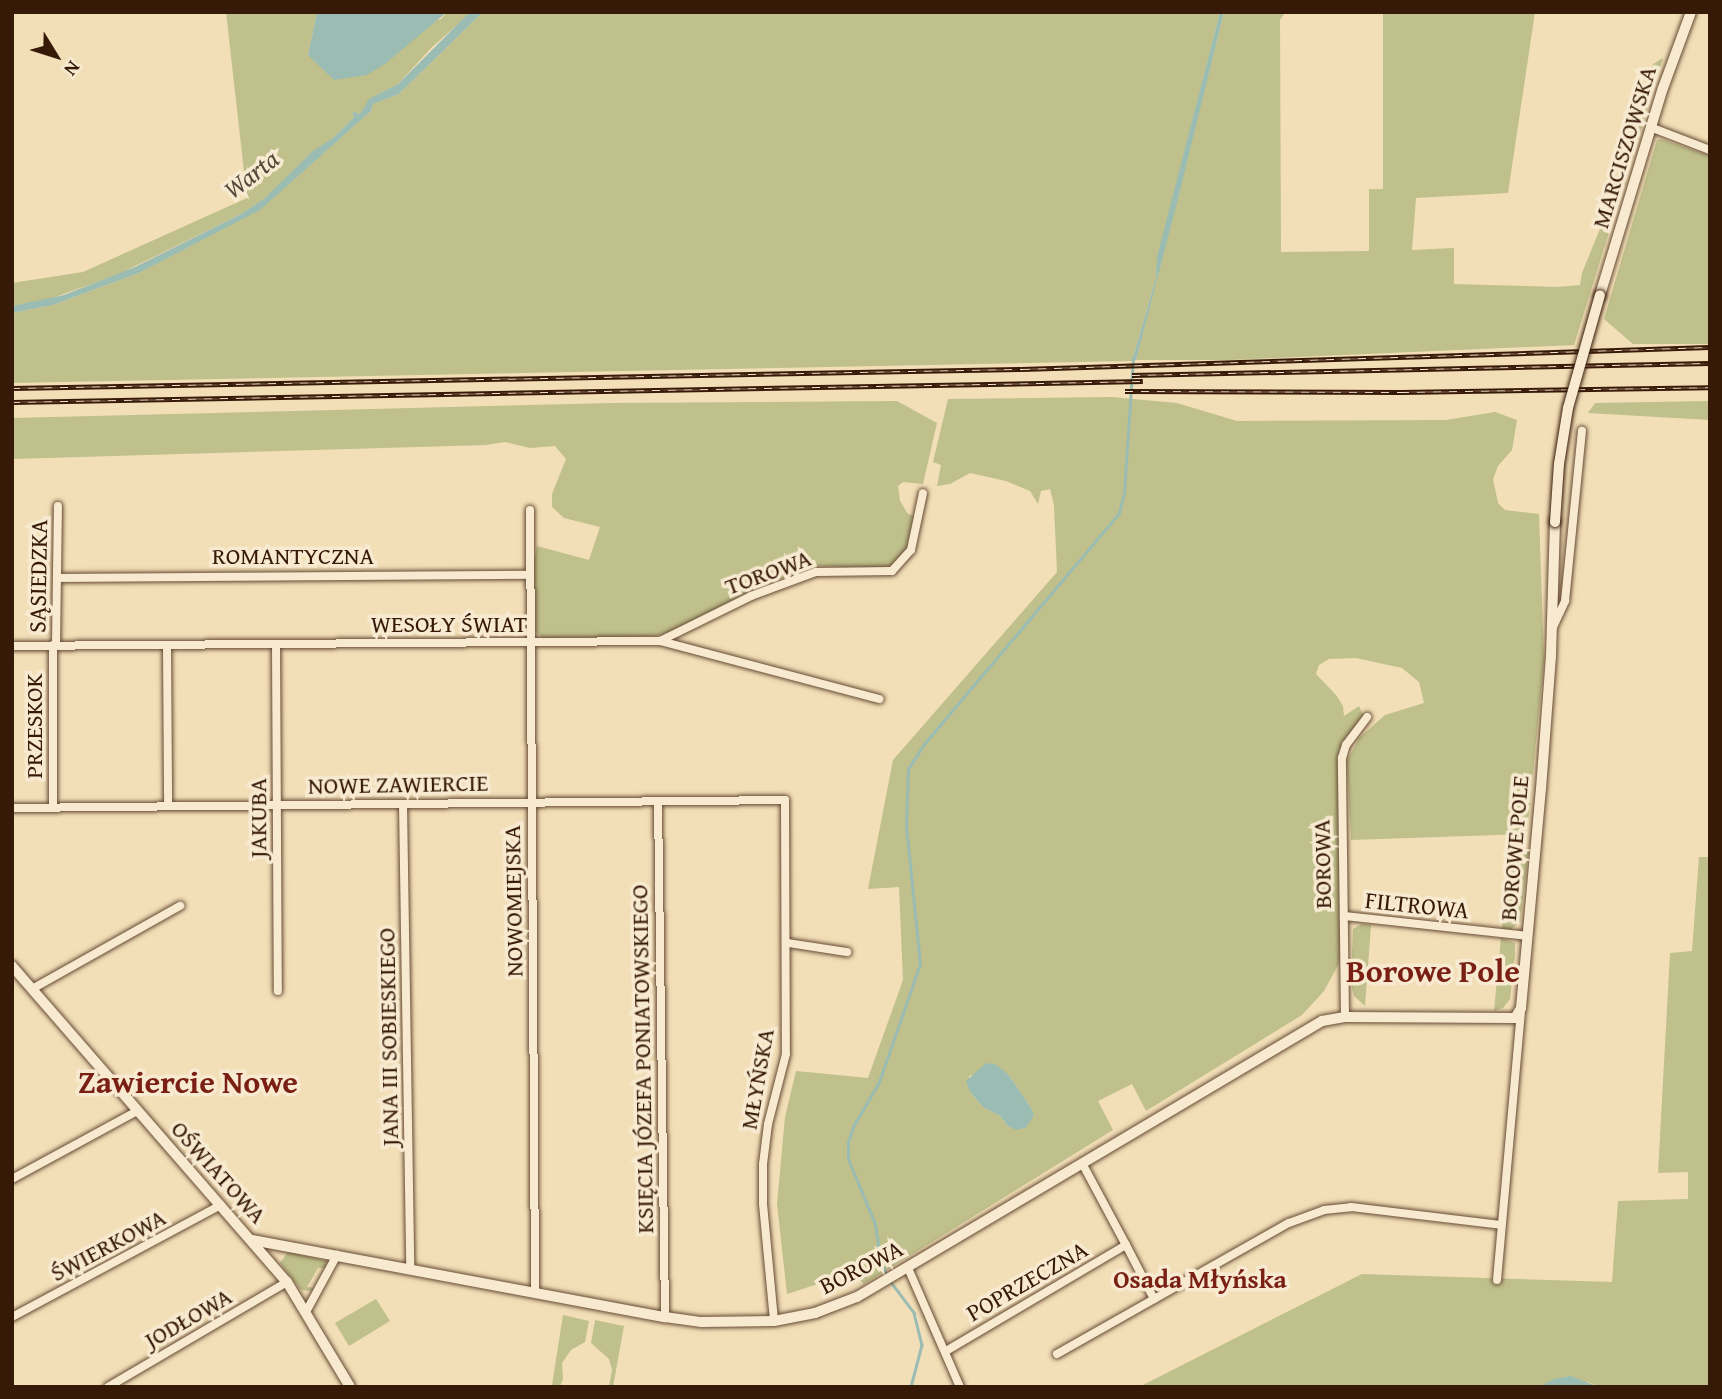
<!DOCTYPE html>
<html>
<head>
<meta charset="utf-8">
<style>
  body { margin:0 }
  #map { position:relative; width:1722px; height:1399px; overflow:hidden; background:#f2deb7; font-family:"Gentium Book Plus",serif }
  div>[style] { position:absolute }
  .green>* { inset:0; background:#bfc08b }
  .water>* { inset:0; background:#9bbcb2 }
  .stream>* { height:2.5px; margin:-1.25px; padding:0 1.25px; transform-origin:1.25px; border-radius:1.25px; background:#9bbcb2 }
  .roads { filter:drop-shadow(0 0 2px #664a34) drop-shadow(0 0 2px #664a34) }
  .street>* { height:8px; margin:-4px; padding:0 4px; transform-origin:4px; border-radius:4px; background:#f7ead0 }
  .secondary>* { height:10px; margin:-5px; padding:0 5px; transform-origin:5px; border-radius:5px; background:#f7ead0 }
  .rail>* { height:5px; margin-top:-2.5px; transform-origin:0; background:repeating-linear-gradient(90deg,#f7ead0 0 8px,#371908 0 16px); box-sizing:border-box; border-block:2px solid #371908 }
  .bridges { filter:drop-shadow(0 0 2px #371908) drop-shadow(0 0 2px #371908) }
  .secondary-bridge>* { height:10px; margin:-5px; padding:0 5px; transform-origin:5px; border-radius:5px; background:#f7ead0 }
  span { translate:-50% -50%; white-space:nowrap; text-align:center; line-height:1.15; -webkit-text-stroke:7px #f7ead0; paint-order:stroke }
  .street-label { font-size:24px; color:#371908 }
  .water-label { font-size:26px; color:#554a3b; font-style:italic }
  .neighbourhood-label { font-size:26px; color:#7a1f14; font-weight:700 }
  .district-label { font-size:32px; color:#7a1f14; font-weight:700 }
  .frame { position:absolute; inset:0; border:14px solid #371908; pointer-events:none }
  .north { position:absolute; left:21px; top:21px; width:70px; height:70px; -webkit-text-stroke:5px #f7ead0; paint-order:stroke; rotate:128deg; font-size:19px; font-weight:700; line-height:28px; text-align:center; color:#371908 }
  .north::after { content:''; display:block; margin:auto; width:24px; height:32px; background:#371908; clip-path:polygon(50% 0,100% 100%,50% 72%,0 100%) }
</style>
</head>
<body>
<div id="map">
  <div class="green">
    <div style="clip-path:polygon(226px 12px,317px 12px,308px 55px,441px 19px,447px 12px,472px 12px,431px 48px,398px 84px,373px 97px,360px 114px,352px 111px,354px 117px,333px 138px,265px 198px,241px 214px,119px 274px,47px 300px,12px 306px,12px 283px,83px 272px,247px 198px)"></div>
    <div style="clip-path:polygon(483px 12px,1220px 12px,1158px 257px,1156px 278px,1132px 361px,12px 383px,12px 313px,53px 305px,139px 273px,260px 209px,371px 111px,373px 104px,399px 94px)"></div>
    <div style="clip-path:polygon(evenodd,1224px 12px,1535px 12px,1508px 193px,1416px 198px,1412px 250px,1454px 248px,1454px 284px,1558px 287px,1580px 285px,1582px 273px,1624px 170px,1653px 64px,1663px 58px,1574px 345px,1230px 360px,1136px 360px,1224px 12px,1284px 14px,1383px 14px,1383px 189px,1369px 189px,1369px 251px,1281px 252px,1280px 20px,1284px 14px)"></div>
    <div style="clip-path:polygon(1661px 139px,1710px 156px,1710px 344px,1633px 344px,1604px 319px,1657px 140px)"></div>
    <div style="clip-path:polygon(evenodd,1111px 397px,1177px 403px,1237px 421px,1446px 420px,1495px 412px,1517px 420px,1512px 450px,1498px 466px,1493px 479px,1498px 503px,1505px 510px,1539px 514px,1544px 660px,1527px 834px,1351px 840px,1347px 761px,1359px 738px,1385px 715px,1424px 703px,1419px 682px,1402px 668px,1356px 658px,1329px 659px,1319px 665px,1316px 674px,1336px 695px,1343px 706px,1344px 716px,1359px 706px,1364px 717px,1339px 750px,1341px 960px,1324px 991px,1302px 1015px,1146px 1111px,1132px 1084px,1098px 1101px,1113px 1130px,864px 1284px,852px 1273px,787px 1294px,777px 1204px,785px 1117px,796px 1071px,868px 1078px,903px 980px,899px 887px,868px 889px,893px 760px,1057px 572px,1054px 505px,1050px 489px,1041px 491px,1038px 504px,1030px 491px,1006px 481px,970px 473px,950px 484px,937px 486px,941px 465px,933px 462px,948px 399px,1111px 397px,986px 1063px,1008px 1074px,1031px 1108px,1033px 1115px,1026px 1128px,1016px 1129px,1008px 1126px,1000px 1116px,983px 1107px,970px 1092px,969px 1076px,976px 1074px,986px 1063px)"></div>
    <div style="clip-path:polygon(897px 401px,937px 423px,923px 484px,903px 482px,898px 486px,900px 501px,908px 514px,915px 516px,905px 554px,895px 563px,881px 569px,821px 566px,794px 573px,755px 589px,678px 630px,654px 636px,543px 638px,535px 631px,534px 561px,537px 546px,589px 560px,600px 527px,564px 518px,552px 507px,552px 494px,566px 459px,555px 446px,530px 448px,505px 442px,486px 445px,12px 459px,12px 418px,613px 403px)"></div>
    <div style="clip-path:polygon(1710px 401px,1710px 420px,1588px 413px,1595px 403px)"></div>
    <div style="clip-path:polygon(1510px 847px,1529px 849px,1520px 922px,1510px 930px,1502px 929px)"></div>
    <div style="clip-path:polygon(1699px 857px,1710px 857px,1710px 1387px,1599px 1387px,1588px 1382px,1538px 1387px,1139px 1387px,1362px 1274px,1612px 1282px,1618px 1201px,1688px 1199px,1688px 1172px,1658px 1173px,1670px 953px,1692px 951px)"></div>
    <div style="clip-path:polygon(1362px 924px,1371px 925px,1365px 1006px,1354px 996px,1351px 983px,1353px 929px)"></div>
    <div style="clip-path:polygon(1501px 938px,1515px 943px,1515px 955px,1510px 999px,1503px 1008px,1494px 1011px)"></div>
    <div style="clip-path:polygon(288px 1252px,326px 1261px,326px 1268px,318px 1268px,307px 1287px,315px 1288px,312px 1291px,301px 1290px,280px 1263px)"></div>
    <div style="clip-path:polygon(376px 1299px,390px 1321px,349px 1346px,335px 1323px)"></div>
    <div style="clip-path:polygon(563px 1315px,589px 1321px,585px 1342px,571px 1350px,562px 1363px,563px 1379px,560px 1386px,552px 1385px)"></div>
    <div style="clip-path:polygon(595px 1320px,624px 1326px,613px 1387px,609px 1386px,612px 1370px,609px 1359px,591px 1343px)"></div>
  </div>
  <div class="water">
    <div style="clip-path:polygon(317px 12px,447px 12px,385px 64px,367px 75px,334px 80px,308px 55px)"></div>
    <div style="clip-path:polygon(483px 12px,399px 94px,373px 104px,371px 111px,260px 210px,139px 273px,53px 305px,12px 313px,12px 306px,64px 295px,135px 267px,241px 214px,265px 198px,313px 151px,333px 138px,354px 117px,352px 111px,360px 114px,369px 99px,398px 84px,468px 14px)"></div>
    <div style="clip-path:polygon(1220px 12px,1224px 12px,1177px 203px,1136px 360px,1132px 361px,1156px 278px,1157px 257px)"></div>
    <div style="clip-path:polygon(986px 1063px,995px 1064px,1008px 1074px,1031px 1108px,1034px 1115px,1026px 1128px,1016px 1130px,1008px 1126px,1000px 1116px,983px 1107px,970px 1092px,966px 1081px)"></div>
    <div style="clip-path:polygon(1571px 1376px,1599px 1387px,1538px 1387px,1554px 1379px)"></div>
  </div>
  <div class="stream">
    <div style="left:887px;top:1276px;width:14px;rotate:-115deg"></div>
    <div style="left:881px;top:1263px;width:39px;rotate:-99deg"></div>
    <div style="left:875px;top:1224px;width:70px;rotate:-112.6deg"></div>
    <div style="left:848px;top:1159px;width:17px;rotate:-90deg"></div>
    <div style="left:848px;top:1142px;width:18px;rotate:-71deg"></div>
    <div style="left:854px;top:1125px;width:50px;rotate:-59.8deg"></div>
    <div style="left:879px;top:1082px;width:125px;rotate:-70.8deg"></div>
    <div style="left:920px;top:964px;width:138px;rotate:-95.8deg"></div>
    <div style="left:906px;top:827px;width:58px;rotate:-88deg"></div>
    <div style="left:908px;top:769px;width:30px;rotate:-57deg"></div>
    <div style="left:924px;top:744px;width:302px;rotate:-49.8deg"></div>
    <div style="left:1119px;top:513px;width:21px;rotate:-76deg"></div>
    <div style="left:1124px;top:493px;width:135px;rotate:-86.2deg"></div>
    <div style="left:891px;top:1282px;width:39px;rotate:53deg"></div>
    <div style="left:914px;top:1313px;width:33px;rotate:76deg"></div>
    <div style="left:922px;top:1345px;width:43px;rotate:104.7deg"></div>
  </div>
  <div class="roads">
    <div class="street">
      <div style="left:1650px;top:127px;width:64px;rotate:21deg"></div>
      <div style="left:530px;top:510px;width:782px;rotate:89.63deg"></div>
      <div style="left:58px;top:578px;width:471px;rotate:-0.4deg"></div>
      <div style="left:1553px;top:627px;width:29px;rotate:-65deg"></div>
      <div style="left:1565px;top:601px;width:171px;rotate:-84.3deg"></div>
      <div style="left:660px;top:641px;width:102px;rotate:-26.3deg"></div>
      <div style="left:751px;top:596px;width:69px;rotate:-20.3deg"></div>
      <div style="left:816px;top:572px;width:76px;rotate:-0.8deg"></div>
      <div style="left:892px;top:571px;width:28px;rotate:-48deg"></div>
      <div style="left:911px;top:550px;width:58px;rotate:-78.1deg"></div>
      <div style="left:276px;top:644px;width:347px;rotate:89.7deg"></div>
      <div style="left:56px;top:645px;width:139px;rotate:-89.2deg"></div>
      <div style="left:12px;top:646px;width:648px;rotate:-0.44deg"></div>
      <div style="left:660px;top:641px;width:227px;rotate:14.8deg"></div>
      <div style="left:167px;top:646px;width:160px;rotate:89.6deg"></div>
      <div style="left:658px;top:801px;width:516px;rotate:89.22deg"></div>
      <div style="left:403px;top:804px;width:466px;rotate:89.1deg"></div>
      <div style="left:53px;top:807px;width:162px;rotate:-90deg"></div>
      <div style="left:12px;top:808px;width:773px;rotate:-0.59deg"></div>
      <div style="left:785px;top:800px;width:254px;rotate:89.8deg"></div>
      <div style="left:786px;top:1054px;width:72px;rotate:104.4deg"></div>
      <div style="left:768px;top:1124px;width:40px;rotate:97.1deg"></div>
      <div style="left:763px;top:1164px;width:40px;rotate:90deg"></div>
      <div style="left:763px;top:1204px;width:118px;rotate:84.6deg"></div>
      <div style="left:1344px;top:916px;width:184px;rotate:6.2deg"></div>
      <div style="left:788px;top:943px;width:60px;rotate:8.7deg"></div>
      <div style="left:32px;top:989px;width:170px;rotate:-29.3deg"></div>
      <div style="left:1345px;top:1017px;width:259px;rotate:-90.7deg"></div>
      <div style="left:1342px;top:758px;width:14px;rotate:-73deg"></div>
      <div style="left:1346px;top:745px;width:35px;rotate:-53deg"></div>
      <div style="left:12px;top:1179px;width:142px;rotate:-28.5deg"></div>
      <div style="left:1126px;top:1245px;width:61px;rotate:62.6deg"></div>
      <div style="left:908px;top:1268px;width:130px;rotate:66.4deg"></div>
      <div style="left:1497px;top:1280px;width:270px;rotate:-84.9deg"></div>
      <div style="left:307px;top:1310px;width:63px;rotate:-61.4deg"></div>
      <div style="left:12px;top:1317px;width:237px;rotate:-28.2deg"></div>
      <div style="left:946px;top:1351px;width:209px;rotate:-30.5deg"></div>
      <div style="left:1126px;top:1245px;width:93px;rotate:-118.2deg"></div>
      <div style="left:1057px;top:1354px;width:266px;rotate:-29.5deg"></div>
      <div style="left:1289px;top:1223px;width:37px;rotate:-20deg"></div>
      <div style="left:1324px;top:1210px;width:27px;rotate:-6deg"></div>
      <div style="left:1351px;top:1207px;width:151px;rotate:6.8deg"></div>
      <div style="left:108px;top:1387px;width:208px;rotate:-30.4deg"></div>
    </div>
    <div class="secondary">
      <div style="left:1600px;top:295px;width:216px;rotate:-73.1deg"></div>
      <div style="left:1663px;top:88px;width:81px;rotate:-69.8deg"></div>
      <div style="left:12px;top:966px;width:419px;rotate:49deg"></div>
      <div style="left:287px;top:1282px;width:122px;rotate:59deg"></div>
      <div style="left:252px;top:1240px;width:420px;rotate:10.6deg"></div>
      <div style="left:665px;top:1317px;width:37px;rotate:8deg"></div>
      <div style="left:702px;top:1322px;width:72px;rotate:-0.8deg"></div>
      <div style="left:774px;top:1321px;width:42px;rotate:-11deg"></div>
      <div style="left:815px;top:1313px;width:45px;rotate:-20.9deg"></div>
      <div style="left:857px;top:1297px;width:541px;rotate:-30.69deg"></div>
      <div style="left:1322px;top:1021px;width:23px;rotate:-10deg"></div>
      <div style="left:1345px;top:1017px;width:170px;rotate:0.3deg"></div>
      <div style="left:1515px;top:1018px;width:12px;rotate:-59deg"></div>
      <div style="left:1521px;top:1008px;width:220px;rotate:-84.8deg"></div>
      <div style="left:1541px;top:789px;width:133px;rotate:-85.7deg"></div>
      <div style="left:1551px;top:656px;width:134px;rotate:-88.3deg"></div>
    </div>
  </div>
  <div class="rail">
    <div style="left:1132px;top:375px;width:578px;rotate:-1.19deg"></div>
    <div style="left:12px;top:388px;width:1010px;rotate:-1.08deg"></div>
    <div style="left:1022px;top:369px;width:688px;rotate:-1.83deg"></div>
    <div style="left:1125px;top:391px;width:276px;rotate:0.2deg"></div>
    <div style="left:1401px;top:392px;width:309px;rotate:-0.9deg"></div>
    <div style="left:12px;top:402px;width:1131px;rotate:-1.06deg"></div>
  </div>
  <div class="bridges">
    <div class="secondary-bridge">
      <div style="left:1555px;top:522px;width:58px;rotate:-86.1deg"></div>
      <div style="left:1559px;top:464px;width:57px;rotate:-80.9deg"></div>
      <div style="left:1568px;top:408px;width:117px;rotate:-74.2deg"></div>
    </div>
  </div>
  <div class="street-label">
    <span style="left:1624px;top:147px;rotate:-73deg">MARCISZOWSKA</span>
    <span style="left:293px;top:556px">ROMANTYCZNA</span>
    <span style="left:768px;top:572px;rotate:-20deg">TOROWA</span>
    <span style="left:38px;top:576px;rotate:-89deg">SĄSIEDZKA</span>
    <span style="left:449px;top:624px">WESOŁY ŚWIAT</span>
    <span style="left:34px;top:726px;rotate:-90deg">PRZESKOK</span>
    <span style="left:398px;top:784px;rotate:-1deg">NOWE ZAWIERCIE</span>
    <span style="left:258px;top:818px;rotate:-90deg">JAKUBA</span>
    <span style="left:1514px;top:848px;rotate:-85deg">BOROWE POLE</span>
    <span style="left:1322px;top:864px;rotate:-91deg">BOROWA</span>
    <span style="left:513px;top:901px;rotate:-91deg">NOWOMIEJSKA</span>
    <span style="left:1417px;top:905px;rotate:6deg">FILTROWA</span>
    <span style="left:388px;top:1037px;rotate:-91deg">JANA III SOBIESKIEGO</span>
    <span style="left:642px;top:1059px;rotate:-91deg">KSIĘCIA JÓZEFA PONIATOWSKIEGO</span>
    <span style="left:757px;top:1079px;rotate:-80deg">MŁYŃSKA</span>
    <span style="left:219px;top:1172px;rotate:48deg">OŚWIATOWA</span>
    <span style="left:108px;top:1245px;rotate:-28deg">ŚWIERKOWA</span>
    <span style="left:861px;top:1267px;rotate:-27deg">BOROWA</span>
    <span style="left:1027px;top:1281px;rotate:-30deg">POPRZECZNA</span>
    <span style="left:188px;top:1318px;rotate:-30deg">JODŁOWA</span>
  </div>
  <div class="water-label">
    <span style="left:251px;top:174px;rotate:-38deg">Warta</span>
  </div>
  <div class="neighbourhood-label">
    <span style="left:1200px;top:1279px">Osada Młyńska</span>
  </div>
  <div class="district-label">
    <span style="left:1433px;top:971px">Borowe Pole</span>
    <span style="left:188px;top:1082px">Zawiercie Nowe</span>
  </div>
  <div class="frame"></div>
  <div class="north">N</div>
</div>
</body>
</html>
